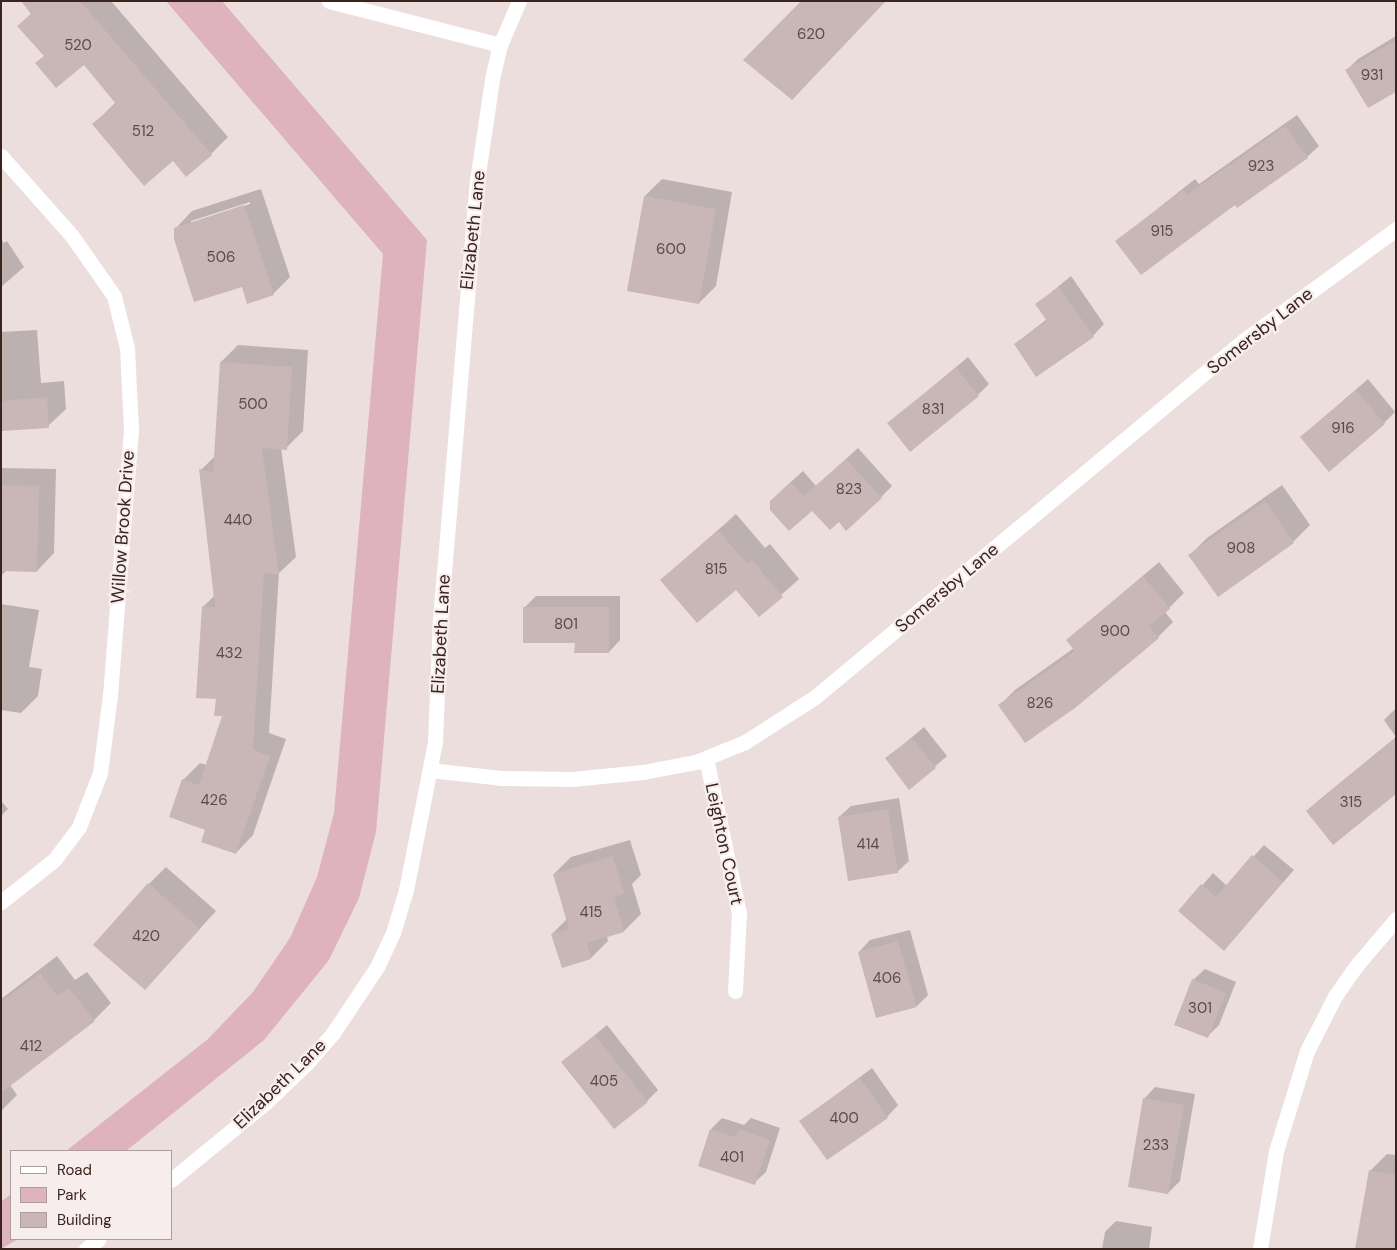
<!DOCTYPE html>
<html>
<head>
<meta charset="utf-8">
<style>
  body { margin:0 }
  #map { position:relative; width:1397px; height:1250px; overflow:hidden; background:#ebdedd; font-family:"DM Sans",sans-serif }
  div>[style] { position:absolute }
  .green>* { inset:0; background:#deb3bd }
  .shadow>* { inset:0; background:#0003 }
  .building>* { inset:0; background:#c8b7b6 }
  .minor>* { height:15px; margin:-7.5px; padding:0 7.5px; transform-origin:7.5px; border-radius:7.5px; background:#fff }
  span { translate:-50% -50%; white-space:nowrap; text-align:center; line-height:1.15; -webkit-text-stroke:4.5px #f7eded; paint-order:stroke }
  .number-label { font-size:15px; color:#5e4944 }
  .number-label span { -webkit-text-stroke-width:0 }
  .street-label { font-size:18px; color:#3b241e }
  .frame { position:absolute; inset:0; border:2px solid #3b241e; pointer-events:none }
  .legend { position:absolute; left:10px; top:1150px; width:162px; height:90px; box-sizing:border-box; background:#f7eded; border:1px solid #ac9d9a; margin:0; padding:6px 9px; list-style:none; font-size:15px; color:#3b241e }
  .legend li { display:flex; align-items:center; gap:10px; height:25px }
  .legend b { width:25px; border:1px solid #ac9d9a }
</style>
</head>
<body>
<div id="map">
  <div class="green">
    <div style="clip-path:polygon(166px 1px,222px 1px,427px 240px,376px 832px,359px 898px,329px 960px,264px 1040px,126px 1151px,66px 1151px,208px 1039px,253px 992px,290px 938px,317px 877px,334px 813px,383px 254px)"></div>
    <div style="clip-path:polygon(11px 1194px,11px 1239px,18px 1239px,1px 1249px,1px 1202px)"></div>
  </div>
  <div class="shadow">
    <div style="clip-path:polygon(23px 1px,111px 1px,228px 137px,211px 154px,173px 159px,94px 124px,116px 102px,84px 63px,45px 56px,19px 26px,32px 13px)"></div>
    <div style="clip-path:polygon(1396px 36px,1396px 90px,1346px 71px,1358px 59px)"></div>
    <div style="clip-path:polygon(1297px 115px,1319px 146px,1307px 157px,1235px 203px,1117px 241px,1195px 179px,1199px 184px)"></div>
    <div style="clip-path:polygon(662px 179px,732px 192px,716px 286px,699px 303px,645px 196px)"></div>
    <div style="clip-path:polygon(evenodd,261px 189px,290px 277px,273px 294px,242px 285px,175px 229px,192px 211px,261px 189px,250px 202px,250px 204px,191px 224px,191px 221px,250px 202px)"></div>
    <div style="clip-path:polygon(1px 239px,4px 243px,7px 241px,24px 267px,1px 287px)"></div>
    <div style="clip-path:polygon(1071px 276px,1104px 324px,1093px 336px,1015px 344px,1047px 319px,1037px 304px)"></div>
    <div style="clip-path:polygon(37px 330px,41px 383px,64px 381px,66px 409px,48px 426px,1px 430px,1px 332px)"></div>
    <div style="clip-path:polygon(238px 345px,308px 350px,303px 431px,286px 448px,281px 448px,296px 557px,279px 573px,269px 733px,286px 739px,253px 835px,236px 853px,207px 829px,183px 780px,200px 763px,207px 765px,223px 715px,217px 698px,203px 607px,215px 595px,201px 470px,216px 455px,221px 362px)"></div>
    <div style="clip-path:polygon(968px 357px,989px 384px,978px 395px,889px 423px)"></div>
    <div style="clip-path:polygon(1368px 379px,1395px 412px,1384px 423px,1301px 437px)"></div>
    <div style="clip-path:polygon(858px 448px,892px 486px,881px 497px,839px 520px,812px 509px,783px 489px,803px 471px,816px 486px)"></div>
    <div style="clip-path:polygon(1px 468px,56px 469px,54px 553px,37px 571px,7px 570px,1px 576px)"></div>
    <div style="clip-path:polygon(1282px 485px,1310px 525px,1293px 542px,1190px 555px,1207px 538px)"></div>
    <div style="clip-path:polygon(736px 514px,765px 548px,770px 544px,799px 579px,759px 615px,736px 588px,662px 580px)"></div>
    <div style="clip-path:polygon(1159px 562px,1184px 593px,1165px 612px,1173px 622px,1158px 637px,1074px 707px,1000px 705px,1015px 690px,1074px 648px,1068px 640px)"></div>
    <div style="clip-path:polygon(536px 596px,620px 596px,620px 640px,609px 652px,576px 642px,524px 608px)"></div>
    <div style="clip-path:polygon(1px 604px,39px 610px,29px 667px,42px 669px,38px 696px,21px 713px,1px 710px)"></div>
    <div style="clip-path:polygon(1396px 708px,1396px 737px,1384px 720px)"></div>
    <div style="clip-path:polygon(924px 727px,947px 756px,910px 788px,886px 759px)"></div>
    <div style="clip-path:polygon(1396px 737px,1396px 793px,1307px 811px,1319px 800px)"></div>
    <div style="clip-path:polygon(899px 798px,909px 861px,897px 872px,839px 817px,851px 806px)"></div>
    <div style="clip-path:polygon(1px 801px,8px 809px,1px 816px)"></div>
    <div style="clip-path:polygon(630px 840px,641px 875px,632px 884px,641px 914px,624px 931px,607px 936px,608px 941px,591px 958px,562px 967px,552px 934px,567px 919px,554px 874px,571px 857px)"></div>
    <div style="clip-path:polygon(1264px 845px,1294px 870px,1224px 949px,1180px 911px,1213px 873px,1227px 886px)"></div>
    <div style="clip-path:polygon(166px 867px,216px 911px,145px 989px,149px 884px)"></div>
    <div style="clip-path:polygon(910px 930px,928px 995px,917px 1006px,859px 952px,870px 940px)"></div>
    <div style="clip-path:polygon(57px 956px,75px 980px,87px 972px,111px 1003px,94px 1020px,10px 1085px,17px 1095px,1px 1111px,1px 999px)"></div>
    <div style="clip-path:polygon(1205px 969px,1236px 982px,1219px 1025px,1207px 1037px,1193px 980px)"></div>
    <div style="clip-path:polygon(607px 1025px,658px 1090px,647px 1101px,562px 1062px)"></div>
    <div style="clip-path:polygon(872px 1068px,898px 1105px,887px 1117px,801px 1121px)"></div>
    <div style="clip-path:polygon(1155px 1087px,1195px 1094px,1180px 1181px,1168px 1193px,1144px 1099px)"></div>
    <div style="clip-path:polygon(722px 1118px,744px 1125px,751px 1118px,780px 1128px,766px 1172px,754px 1183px,711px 1129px)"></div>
    <div style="clip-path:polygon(1387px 1154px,1396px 1155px,1396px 1249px,1370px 1171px)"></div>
    <div style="clip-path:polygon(1116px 1221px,1152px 1227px,1149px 1249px,1102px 1249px,1105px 1232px)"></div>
  </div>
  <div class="building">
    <div style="clip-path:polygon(21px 1px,80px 1px,212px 155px,186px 177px,173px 161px,144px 186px,92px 124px,116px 104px,84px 65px,56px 88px,35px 63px,44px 56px,17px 26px,31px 14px)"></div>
    <div style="clip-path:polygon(801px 1px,886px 1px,792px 100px,743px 60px)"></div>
    <div style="clip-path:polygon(1396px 40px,1396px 92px,1368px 108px,1345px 70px)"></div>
    <div style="clip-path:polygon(1285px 126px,1308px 158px,1237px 208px,1235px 205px,1141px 275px,1115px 241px,1183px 190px,1187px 195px)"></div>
    <div style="clip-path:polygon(644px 196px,716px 209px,699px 304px,627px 291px)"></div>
    <div style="clip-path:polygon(244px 205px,274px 295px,247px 304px,242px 287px,194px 302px,174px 239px,174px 228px)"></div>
    <div style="clip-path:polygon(1059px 287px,1094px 337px,1036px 377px,1014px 344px,1047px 321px,1035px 304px)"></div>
    <div style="clip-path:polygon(220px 362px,292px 367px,287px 450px,262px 448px,279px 575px,264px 572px,253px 750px,270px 756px,236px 854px,201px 842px,205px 830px,169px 817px,182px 779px,199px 785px,222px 716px,214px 716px,216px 699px,196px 698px,202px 606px,215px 607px,199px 469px,213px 472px)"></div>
    <div style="clip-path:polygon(956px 368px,979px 396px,910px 452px,887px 423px)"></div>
    <div style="clip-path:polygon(1356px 390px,1385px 424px,1329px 472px,1300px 437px)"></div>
    <div style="clip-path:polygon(47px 397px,49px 428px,1px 431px,1px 401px)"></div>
    <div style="clip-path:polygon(846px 459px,882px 498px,846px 531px,839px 522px,830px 530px,812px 511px,789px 531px,770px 510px,770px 501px,791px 482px,804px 496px)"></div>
    <div style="clip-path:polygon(1px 485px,39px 486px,37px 572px,1px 571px)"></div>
    <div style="clip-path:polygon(1265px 501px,1294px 543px,1218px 597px,1188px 555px)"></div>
    <div style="clip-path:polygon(718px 530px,747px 564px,752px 560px,783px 597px,759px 617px,736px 590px,697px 623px,660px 580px)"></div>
    <div style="clip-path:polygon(1143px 576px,1170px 609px,1149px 626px,1159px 638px,1075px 708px,1025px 743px,998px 705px,1075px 651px,1066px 640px)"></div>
    <div style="clip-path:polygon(523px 607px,609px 607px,609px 653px,574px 653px,575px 643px,523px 643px)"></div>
    <div style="clip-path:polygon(912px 738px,936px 768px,909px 790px,885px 758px)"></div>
    <div style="clip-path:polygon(1396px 738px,1396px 794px,1333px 845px,1306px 811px)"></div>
    <div style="clip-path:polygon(888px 809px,898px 873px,848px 881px,838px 817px)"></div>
    <div style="clip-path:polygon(1252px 855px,1283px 882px,1224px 951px,1178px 911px,1201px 884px,1216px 897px)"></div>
    <div style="clip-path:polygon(613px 856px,624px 893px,614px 897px,624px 932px,587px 943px,591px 959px,562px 968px,551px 934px,569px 929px,553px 874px)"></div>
    <div style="clip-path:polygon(148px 883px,200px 929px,145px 990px,93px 945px)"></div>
    <div style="clip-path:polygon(898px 941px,917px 1007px,876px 1018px,858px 952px)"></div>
    <div style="clip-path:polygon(40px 973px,57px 996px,69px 988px,95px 1021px,1px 1093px,1px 1002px)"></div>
    <div style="clip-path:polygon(1192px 979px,1226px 993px,1208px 1038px,1174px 1025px)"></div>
    <div style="clip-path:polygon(595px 1035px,648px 1102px,614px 1129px,561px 1062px)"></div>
    <div style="clip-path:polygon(860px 1078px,888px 1118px,827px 1160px,799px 1121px)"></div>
    <div style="clip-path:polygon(1143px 1098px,1184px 1105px,1168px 1194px,1128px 1187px)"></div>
    <div style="clip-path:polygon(710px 1129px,736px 1137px,739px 1129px,770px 1140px,755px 1185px,698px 1166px)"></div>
    <div style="clip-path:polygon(1369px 1170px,1396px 1175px,1396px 1249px,1355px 1249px)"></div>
  </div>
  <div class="minor">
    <div style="left:329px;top:1px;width:177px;rotate:14.4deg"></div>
    <div style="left:1px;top:156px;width:107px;rotate:48.4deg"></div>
    <div style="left:72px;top:236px;width:73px;rotate:55deg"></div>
    <div style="left:114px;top:296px;width:54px;rotate:76deg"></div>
    <div style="left:127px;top:348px;width:81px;rotate:87.2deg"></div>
    <div style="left:131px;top:429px;width:267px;rotate:94.5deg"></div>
    <div style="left:110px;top:695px;width:79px;rotate:97.3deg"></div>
    <div style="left:100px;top:773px;width:58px;rotate:111.3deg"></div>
    <div style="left:79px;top:827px;width:41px;rotate:127.1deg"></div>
    <div style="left:54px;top:860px;width:68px;rotate:141.6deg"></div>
    <div style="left:706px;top:758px;width:158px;rotate:78deg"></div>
    <div style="left:739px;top:913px;width:78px;rotate:92.9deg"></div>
    <div style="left:430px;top:770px;width:71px;rotate:6.4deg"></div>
    <div style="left:501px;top:778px;width:71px;rotate:0.8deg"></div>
    <div style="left:572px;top:779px;width:71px;rotate:-5.6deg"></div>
    <div style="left:643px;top:772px;width:54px;rotate:-10.7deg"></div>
    <div style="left:696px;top:762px;width:53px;rotate:-22.2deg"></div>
    <div style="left:745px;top:742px;width:83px;rotate:-32.7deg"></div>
    <div style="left:815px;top:697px;width:557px;rotate:-39.75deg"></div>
    <div style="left:1243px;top:341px;width:190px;rotate:-36.2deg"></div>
    <div style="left:171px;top:1180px;width:122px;rotate:-39.3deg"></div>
    <div style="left:265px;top:1103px;width:57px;rotate:-43.6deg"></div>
    <div style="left:306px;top:1064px;width:41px;rotate:-48.9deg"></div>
    <div style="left:333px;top:1033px;width:79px;rotate:-56.3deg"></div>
    <div style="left:377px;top:967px;width:38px;rotate:-65deg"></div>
    <div style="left:393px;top:933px;width:45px;rotate:-73.2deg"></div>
    <div style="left:406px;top:890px;width:151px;rotate:-78.9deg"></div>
    <div style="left:435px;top:742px;width:122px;rotate:-87.7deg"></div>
    <div style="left:440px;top:620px;width:441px;rotate:-85.2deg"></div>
    <div style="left:477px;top:181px;width:103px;rotate:-81.6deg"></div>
    <div style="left:492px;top:79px;width:35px;rotate:-77deg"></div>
    <div style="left:500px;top:45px;width:48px;rotate:-66.6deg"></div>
    <div style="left:86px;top:1249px;width:16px;rotate:-38deg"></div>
    <div style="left:1260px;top:1249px;width:99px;rotate:-80.7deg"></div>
    <div style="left:1276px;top:1151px;width:105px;rotate:-72.8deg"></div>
    <div style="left:1307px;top:1051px;width:62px;rotate:-63deg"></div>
    <div style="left:1335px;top:996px;width:37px;rotate:-55deg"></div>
    <div style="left:1356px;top:966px;width:62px;rotate:-49.6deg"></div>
  </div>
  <div class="number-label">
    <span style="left:811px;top:35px">620</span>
    <span style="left:78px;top:46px">520</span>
    <span style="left:1372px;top:76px">931</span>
    <span style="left:143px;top:132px">512</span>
    <span style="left:1261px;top:167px">923</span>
    <span style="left:1162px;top:232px">915</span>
    <span style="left:671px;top:250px">600</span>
    <span style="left:221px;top:258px">506</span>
    <span style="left:253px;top:405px">500</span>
    <span style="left:933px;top:410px">831</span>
    <span style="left:1343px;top:429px">916</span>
    <span style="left:849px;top:490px">823</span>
    <span style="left:238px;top:521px">440</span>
    <span style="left:1241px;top:549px">908</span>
    <span style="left:716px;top:570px">815</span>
    <span style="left:566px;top:625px">801</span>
    <span style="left:1115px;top:632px">900</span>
    <span style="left:229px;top:654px">432</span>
    <span style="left:1040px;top:704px">826</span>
    <span style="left:214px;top:801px">426</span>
    <span style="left:1351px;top:803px">315</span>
    <span style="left:868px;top:845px">414</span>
    <span style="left:591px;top:913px">415</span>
    <span style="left:146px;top:937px">420</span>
    <span style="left:887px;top:979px">406</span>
    <span style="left:1200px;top:1009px">301</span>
    <span style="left:31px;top:1047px">412</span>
    <span style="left:604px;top:1082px">405</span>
    <span style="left:844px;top:1119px">400</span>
    <span style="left:1156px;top:1146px">233</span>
    <span style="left:732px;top:1158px">401</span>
  </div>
  <div class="street-label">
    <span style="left:473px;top:230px;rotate:-84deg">Elizabeth Lane</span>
    <span style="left:1260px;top:331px;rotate:-38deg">Somersby Lane</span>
    <span style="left:123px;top:527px;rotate:-86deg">Willow Brook Drive</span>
    <span style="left:947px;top:588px;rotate:-40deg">Somersby Lane</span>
    <span style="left:441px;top:634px;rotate:-87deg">Elizabeth Lane</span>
    <span style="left:724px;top:844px;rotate:78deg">Leighton Court</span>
    <span style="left:280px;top:1084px;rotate:-44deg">Elizabeth Lane</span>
  </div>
  <div class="frame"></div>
  <ul class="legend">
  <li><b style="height:6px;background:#fff"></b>Road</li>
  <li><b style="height:14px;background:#deb3bd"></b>Park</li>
  <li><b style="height:14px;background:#c8b7b6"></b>Building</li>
  </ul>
</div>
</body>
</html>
